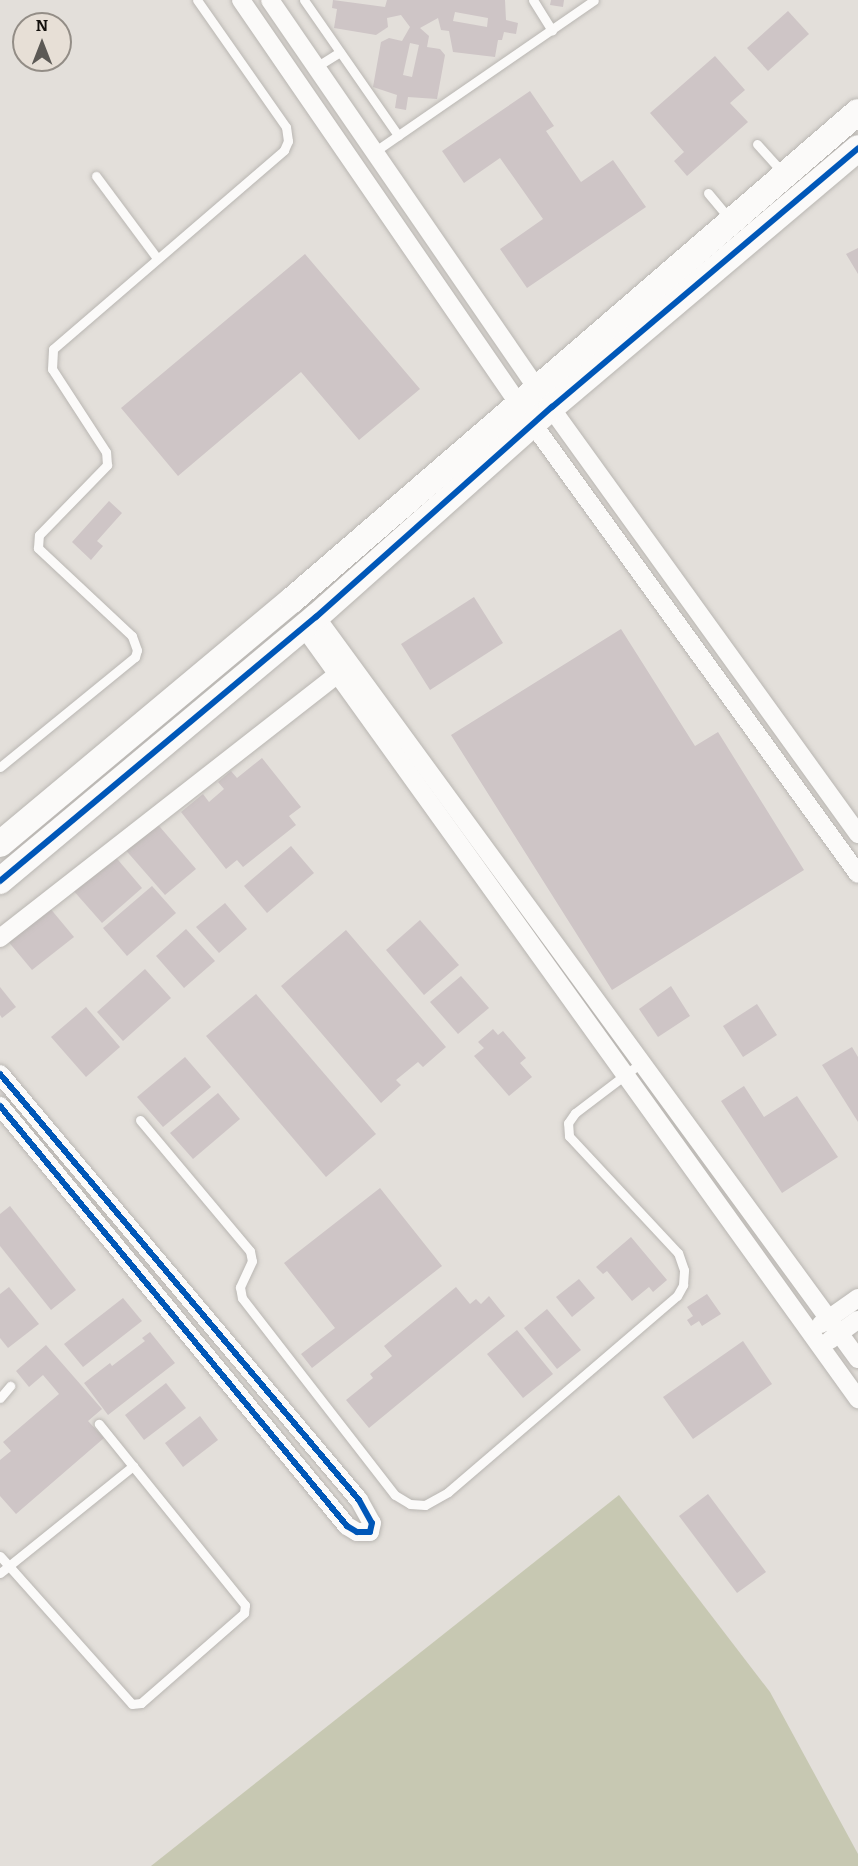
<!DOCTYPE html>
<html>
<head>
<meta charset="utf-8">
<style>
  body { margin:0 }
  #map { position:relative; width:858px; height:1866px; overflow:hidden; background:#e3dfda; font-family:Bitter,serif }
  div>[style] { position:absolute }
  .forest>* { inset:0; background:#c7c8b2 }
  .building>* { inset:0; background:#cec5c6 }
  .roads { filter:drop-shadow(0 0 2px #b9b6b2) drop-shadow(0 0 2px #b9b6b2) }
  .lane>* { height:9px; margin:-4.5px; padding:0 4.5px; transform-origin:4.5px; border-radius:4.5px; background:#fbfaf9 }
  .street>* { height:18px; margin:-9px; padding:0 9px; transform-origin:9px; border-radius:9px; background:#fbfaf9 }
  .secondary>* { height:26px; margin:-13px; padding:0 13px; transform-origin:13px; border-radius:13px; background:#fbfaf9 }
  .cycleway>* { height:6px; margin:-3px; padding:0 3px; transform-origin:3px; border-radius:3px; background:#0057b8 }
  span { translate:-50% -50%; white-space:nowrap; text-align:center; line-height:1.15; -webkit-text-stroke:5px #e7dfd6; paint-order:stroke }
  .north { position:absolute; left:12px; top:12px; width:60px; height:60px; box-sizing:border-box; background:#e7dfd6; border:2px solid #938d86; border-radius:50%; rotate:0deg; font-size:16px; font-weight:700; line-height:24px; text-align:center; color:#14110e }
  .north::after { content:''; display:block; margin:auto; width:21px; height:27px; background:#5c5955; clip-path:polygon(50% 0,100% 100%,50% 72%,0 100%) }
</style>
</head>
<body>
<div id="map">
  <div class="forest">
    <div style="clip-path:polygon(619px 1495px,770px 1692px,858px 1854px,858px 1866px,151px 1866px)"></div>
  </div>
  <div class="building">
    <div style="clip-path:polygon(evenodd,333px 0,385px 7px,387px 0,505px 0,506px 20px,518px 23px,516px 34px,504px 32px,502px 40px,498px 40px,495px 57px,453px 52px,449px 31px,441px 30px,438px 18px,420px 28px,429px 36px,427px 47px,440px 49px,445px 55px,437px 99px,408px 97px,406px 110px,395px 108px,397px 95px,373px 87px,381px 42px,389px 38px,402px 41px,410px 27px,401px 15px,387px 18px,388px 27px,376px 35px,334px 28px,337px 9px,332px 8px,333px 0,455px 12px,488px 18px,487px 27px,453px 21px,455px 12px,333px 0,410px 43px,419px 45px,412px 77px,403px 75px,410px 43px)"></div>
    <div style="clip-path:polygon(551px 0,564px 0,563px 7px,550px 5px)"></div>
    <div style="clip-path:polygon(788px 11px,809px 34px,768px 71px,747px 48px)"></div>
    <div style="clip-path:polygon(715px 56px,745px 90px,730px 103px,748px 122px,687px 176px,674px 161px,684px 152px,650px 113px)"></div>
    <div style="clip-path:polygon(530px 91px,554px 126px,546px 131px,581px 182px,613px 160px,646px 207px,527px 288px,500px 249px,543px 219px,500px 158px,464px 183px,442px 151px)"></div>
    <div style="clip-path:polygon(858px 248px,858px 274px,846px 254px)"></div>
    <div style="clip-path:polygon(305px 254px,420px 389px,359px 440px,301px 372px,178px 476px,121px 408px)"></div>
    <div style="clip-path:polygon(109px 501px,122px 513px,97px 541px,103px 546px,91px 560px,72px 542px)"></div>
    <div style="clip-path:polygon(474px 597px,503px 643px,430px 690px,401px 644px)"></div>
    <div style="clip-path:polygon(621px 629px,695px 746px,718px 732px,804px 870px,612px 990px,451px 735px)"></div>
    <div style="clip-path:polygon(262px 758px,301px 807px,289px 816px,296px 825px,243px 867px,237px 860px,226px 869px,181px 812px,203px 794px,209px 802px,224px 789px,218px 782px,231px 771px,237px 778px)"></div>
    <div style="clip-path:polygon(154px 820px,196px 869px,165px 895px,123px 847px)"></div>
    <div style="clip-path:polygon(291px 846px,314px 873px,267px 913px,244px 886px)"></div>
    <div style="clip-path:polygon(113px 854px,142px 888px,102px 923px,72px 889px)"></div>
    <div style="clip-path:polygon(152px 886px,176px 913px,127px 956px,103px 928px)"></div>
    <div style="clip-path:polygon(225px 903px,247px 929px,219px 953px,196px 927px)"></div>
    <div style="clip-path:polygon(49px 907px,74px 937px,32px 970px,7px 940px)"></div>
    <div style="clip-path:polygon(420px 920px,459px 965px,424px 995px,386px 950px)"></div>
    <div style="clip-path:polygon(186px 929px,215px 961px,184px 988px,156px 956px)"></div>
    <div style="clip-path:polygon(346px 930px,446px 1047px,423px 1067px,418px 1062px,396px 1080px,401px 1085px,381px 1103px,281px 986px)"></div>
    <div style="clip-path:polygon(145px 969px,171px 998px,123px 1041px,97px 1012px)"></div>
    <div style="clip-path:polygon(461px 976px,489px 1008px,458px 1034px,430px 1002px)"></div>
    <div style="clip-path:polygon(671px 986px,690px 1016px,658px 1037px,639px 1009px)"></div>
    <div style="clip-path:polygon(0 987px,16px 1007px,2px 1018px,0 1015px)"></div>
    <div style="clip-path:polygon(256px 994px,376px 1134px,326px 1177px,206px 1036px)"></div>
    <div style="clip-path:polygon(757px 1004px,777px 1035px,743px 1057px,723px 1026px)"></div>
    <div style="clip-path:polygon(86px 1007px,120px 1047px,86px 1077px,51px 1037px)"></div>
    <div style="clip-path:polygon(493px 1029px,498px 1035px,503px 1031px,526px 1058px,520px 1063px,532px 1077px,509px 1096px,474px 1056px,484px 1048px,478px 1042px)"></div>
    <div style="clip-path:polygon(852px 1047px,858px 1057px,858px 1122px,822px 1065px)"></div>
    <div style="clip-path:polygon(185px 1057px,211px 1087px,163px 1127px,137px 1097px)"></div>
    <div style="clip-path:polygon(744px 1086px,764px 1117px,797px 1096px,838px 1157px,782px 1193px,721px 1101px)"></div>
    <div style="clip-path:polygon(218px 1093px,240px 1119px,193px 1159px,170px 1133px)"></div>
    <div style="clip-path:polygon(380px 1188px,442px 1266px,312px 1368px,301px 1354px,335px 1328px,284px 1263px)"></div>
    <div style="clip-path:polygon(10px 1206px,76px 1290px,51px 1310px,0 1246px,0 1214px)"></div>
    <div style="clip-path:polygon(631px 1237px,667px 1280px,653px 1292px,649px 1287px,632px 1301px,607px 1271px,603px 1274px,596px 1267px)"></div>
    <div style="clip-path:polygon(579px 1279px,595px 1298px,572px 1317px,556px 1297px)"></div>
    <div style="clip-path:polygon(9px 1287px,39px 1324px,8px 1348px,0 1338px,0 1294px)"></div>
    <div style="clip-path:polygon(456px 1287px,470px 1304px,476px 1299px,481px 1304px,489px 1296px,505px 1316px,369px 1428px,346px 1400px,373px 1378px,370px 1374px,392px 1356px,384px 1346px)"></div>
    <div style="clip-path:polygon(707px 1294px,721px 1314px,702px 1326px,699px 1321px,691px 1326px,687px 1320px,693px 1316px,687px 1307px)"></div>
    <div style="clip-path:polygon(123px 1298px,142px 1321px,83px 1367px,64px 1344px)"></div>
    <div style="clip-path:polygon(547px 1309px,581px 1350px,557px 1369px,524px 1328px)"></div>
    <div style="clip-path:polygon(517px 1330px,553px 1374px,523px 1398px,487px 1354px)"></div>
    <div style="clip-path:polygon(150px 1332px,175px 1363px,108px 1415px,84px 1383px,110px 1363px,112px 1366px,145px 1341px,142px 1338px)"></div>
    <div style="clip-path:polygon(743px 1341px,772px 1384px,693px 1439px,663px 1397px)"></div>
    <div style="clip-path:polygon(46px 1345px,102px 1409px,88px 1421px,104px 1438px,16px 1514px,0 1496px,0 1460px,11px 1451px,3px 1442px,59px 1394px,43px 1375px,29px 1387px,16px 1371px)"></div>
    <div style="clip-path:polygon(166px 1383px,186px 1408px,144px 1440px,125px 1415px)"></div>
    <div style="clip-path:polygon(200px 1416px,218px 1440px,183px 1467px,165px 1443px)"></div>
    <div style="clip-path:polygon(708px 1494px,766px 1572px,737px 1593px,679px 1516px)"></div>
  </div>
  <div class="roads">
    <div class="lane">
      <div style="left:304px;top:0;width:165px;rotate:55.2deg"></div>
      <div style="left:533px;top:0;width:36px;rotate:58deg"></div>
      <div style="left:316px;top:67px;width:28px;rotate:-32deg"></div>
      <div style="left:757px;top:144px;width:42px;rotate:47.9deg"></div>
      <div style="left:374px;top:152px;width:267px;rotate:-34.6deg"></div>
      <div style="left:96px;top:176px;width:102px;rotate:53.4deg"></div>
      <div style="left:708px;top:193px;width:35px;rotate:50deg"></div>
      <div style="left:0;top:767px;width:174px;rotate:-39.2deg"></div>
      <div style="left:135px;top:657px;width:7px;rotate:-74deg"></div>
      <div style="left:137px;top:650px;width:15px;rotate:-110deg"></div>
      <div style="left:132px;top:636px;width:129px;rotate:-136.9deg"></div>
      <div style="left:38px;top:548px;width:13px;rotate:-86deg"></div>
      <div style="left:39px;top:535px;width:98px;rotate:-45.8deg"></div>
      <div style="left:107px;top:465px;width:13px;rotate:-94deg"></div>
      <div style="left:106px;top:452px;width:99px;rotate:-123deg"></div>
      <div style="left:52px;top:369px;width:20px;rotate:-87deg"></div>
      <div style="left:53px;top:349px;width:305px;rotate:-40.7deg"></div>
      <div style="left:284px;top:150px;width:10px;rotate:-66deg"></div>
      <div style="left:288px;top:141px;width:14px;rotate:-98deg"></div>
      <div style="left:286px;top:127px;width:155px;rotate:-125deg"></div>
      <div style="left:140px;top:1120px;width:171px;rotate:50deg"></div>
      <div style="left:250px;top:1251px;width:10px;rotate:79deg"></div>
      <div style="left:252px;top:1261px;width:29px;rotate:115deg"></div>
      <div style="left:240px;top:1287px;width:11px;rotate:80deg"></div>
      <div style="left:242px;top:1298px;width:249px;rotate:52.2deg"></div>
      <div style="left:395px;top:1495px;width:17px;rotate:31deg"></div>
      <div style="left:410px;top:1504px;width:15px;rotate:4deg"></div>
      <div style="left:425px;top:1505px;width:26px;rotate:-29deg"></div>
      <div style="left:448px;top:1492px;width:301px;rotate:-40.6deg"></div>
      <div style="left:677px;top:1296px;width:13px;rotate:-61deg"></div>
      <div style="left:683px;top:1285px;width:15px;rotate:-86deg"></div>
      <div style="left:684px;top:1270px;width:18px;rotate:-109deg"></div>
      <div style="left:678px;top:1253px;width:160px;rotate:-133deg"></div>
      <div style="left:569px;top:1136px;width:13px;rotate:-94deg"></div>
      <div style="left:568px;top:1123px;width:12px;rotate:-55deg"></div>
      <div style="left:575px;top:1113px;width:84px;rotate:-37.3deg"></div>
      <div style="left:0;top:1398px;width:16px;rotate:-50deg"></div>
      <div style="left:0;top:1556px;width:198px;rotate:48.3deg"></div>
      <div style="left:132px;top:1704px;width:9px;rotate:-6deg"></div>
      <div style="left:141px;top:1703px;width:137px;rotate:-41.1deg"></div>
      <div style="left:244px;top:1613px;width:8px;rotate:-83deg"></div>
      <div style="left:245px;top:1605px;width:233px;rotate:-128.9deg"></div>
      <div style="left:0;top:1573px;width:171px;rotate:-38.8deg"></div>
    </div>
    <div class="street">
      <div style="left:241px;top:0;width:488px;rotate:55.5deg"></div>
      <div style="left:517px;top:402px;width:582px;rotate:54.15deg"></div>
      <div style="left:270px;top:0;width:470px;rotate:55.5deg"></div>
      <div style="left:536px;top:387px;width:551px;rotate:54.23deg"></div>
      <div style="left:316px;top:617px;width:919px;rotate:53.85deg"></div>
      <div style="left:303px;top:626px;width:952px;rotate:54.32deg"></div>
      <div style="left:0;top:938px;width:430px;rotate:-38deg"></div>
      <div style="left:0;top:1074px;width:557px;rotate:49.88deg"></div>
      <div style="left:359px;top:1500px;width:26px;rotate:61deg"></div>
      <div style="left:372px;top:1523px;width:9px;rotate:103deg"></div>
      <div style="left:370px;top:1532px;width:13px;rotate:180deg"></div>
      <div style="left:357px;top:1532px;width:12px;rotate:-149deg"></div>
      <div style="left:347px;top:1526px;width:545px;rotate:-129.56deg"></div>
      <div style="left:821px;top:1324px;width:45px;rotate:-35.1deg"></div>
      <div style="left:830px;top:1340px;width:34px;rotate:-36deg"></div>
    </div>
    <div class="secondary">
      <div style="left:0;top:844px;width:381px;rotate:-39.9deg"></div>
      <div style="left:292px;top:600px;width:747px;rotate:-40.77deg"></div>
      <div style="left:0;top:881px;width:412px;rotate:-39.9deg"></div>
      <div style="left:316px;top:617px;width:316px;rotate:-41.7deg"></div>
      <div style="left:552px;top:407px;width:401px;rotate:-40.2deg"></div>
    </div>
  </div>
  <div class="cycleway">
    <div style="left:0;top:881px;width:412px;rotate:-39.9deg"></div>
    <div style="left:316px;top:617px;width:316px;rotate:-41.7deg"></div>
    <div style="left:552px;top:407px;width:401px;rotate:-40.2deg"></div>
    <div style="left:0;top:1074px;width:557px;rotate:49.88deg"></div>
    <div style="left:359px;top:1500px;width:26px;rotate:61deg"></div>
    <div style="left:372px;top:1523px;width:9px;rotate:103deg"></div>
    <div style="left:370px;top:1532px;width:13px;rotate:180deg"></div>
    <div style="left:357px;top:1532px;width:12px;rotate:-149deg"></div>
    <div style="left:347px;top:1526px;width:545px;rotate:-129.56deg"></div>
  </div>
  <div class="north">N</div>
</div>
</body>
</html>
